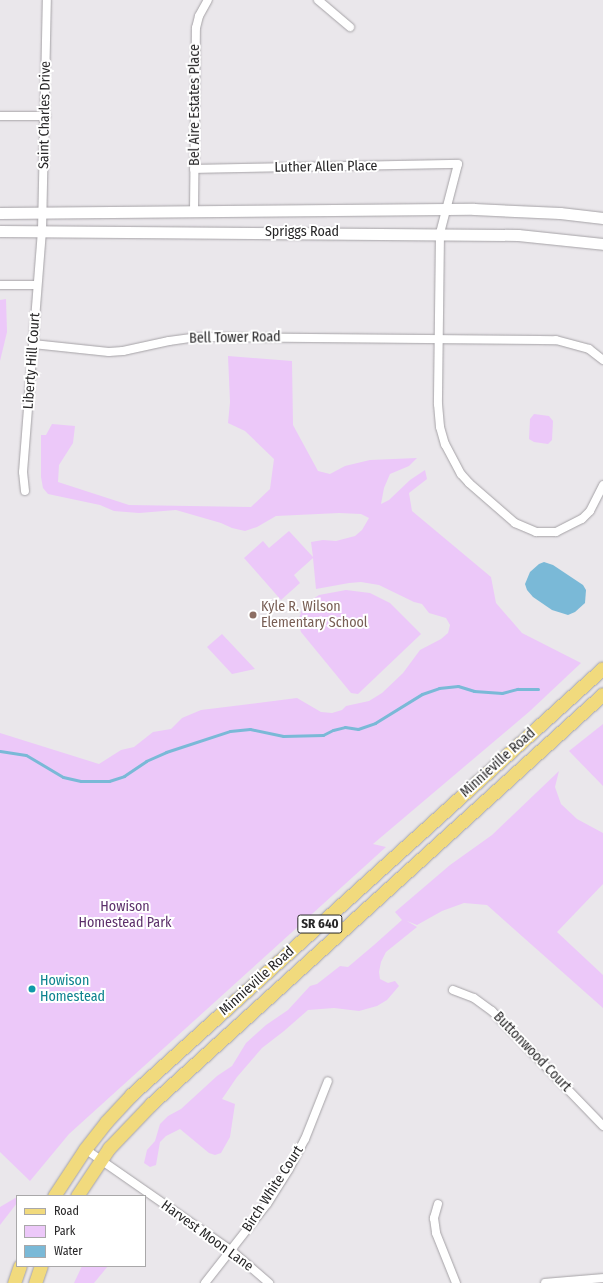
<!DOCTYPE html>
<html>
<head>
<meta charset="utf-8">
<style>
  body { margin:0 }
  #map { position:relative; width:603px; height:1283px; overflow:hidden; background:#eae7eb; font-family:"Fira Sans Condensed",sans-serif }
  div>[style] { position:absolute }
  .green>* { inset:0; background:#ecc8f9 }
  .water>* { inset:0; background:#7ab9d7 }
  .stream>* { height:3px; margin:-1.5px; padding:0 1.5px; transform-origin:1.5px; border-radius:1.5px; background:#7ab9d7 }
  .roads { filter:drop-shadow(0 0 1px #a5a2a6) drop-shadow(0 0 1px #a5a2a6) }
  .street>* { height:8px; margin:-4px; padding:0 4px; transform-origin:4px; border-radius:4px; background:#fff }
  .secondary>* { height:11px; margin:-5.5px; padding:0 5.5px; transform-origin:5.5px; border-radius:5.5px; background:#fff }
  .primary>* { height:13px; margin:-6.5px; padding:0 6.5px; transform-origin:6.5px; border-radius:6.5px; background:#f1da7d }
  .dots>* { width:11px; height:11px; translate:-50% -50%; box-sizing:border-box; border:2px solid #fff; border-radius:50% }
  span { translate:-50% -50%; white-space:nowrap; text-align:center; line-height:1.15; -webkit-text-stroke:4px #fff; paint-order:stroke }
  .shield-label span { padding:1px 3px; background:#fff; border:1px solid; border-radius:3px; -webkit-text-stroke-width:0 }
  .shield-label { font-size:13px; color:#272627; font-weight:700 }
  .street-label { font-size:14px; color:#272627 }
  .education-label { font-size:14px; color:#785e54 }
  .left { translate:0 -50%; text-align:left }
  .park-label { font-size:14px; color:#5c306b }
  .culture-label { font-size:14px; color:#0d838f }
  .legend { position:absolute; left:16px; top:1195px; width:130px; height:72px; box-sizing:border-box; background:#fff; border:1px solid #a9a8a9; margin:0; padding:5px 7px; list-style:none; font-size:12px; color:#272627 }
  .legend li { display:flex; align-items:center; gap:8px; height:20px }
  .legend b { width:20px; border:1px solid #a9a8a9 }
</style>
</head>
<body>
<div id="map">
  <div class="green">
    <div style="clip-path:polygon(6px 299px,7px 332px,0 361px,0 300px)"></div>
    <div style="clip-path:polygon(228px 356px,292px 361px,293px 425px,318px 471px,330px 474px,345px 466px,370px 460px,417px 458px,409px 466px,390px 474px,384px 488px,381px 504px,389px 500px,410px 480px,425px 470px,427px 479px,409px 493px,412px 511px,491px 577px,496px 603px,522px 633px,581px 663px,530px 711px,373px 844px,386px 847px,69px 1134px,30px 1181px,0 1152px,0 733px,99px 764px,121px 750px,134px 747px,153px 732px,171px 729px,182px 718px,201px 710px,297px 698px,321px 712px,332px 713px,342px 710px,346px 706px,369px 701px,382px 693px,403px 673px,420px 650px,441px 639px,448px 633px,450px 625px,446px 618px,429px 613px,422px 604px,414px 602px,379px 585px,361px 582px,349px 583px,316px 589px,313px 558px,294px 575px,300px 583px,281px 600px,244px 558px,263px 541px,269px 548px,289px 531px,313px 557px,311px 542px,323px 540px,336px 541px,355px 536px,362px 530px,369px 518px,361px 514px,339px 513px,276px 516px,257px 527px,245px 531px,232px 528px,221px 523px,176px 510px,139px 513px,114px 511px,100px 505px,48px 494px,43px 488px,41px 477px,41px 435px,46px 435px,52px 424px,75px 426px,73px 443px,59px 465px,58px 482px,129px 505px,251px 507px,270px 489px,274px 459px,245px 431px,228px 423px,230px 402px)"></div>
    <div style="clip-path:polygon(534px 414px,549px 416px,553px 421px,552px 440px,548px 444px,534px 442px,529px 439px,530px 419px)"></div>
    <div style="clip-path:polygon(346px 590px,370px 593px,390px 603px,421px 634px,358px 694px,351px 693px,301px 632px,299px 625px,299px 618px,302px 610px,310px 601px,319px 595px)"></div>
    <div style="clip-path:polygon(222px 634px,255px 669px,232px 674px,207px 647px)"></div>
    <div style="clip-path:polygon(603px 724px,603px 786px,569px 751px)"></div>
    <div style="clip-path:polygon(559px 771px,555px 787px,561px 804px,577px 819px,603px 833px,603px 884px,557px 932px,603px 975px,603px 1008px,487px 905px,464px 903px,442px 911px,417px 925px,407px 921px,417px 927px,386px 952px,381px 962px,379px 972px,380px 979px,388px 983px,395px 981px,399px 986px,387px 1000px,377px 1006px,359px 1011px,334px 1008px,308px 1010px,284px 1031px,262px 1048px,237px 1077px,222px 1099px,235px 1104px,230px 1137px,221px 1153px,215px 1155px,209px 1153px,180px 1129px,166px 1136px,160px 1142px,156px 1165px,150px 1167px,144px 1163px,147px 1150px,155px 1141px,160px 1124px,168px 1116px,181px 1109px,217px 1076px,232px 1066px,246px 1043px,266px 1025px,288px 1010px,310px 986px,317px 984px,340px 966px,348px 967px,374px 945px,402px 920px,395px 912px,450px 865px,492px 835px)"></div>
    <div style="clip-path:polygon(17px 1197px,17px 1203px,0 1225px,0 1207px)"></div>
    <div style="clip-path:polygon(82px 1266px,108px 1266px,94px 1283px,74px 1283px)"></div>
  </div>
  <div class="water">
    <div style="clip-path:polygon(544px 562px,553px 565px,583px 585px,586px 590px,585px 603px,575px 612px,568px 615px,552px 610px,533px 597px,527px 590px,525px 584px,530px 572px,539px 564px)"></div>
  </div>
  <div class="stream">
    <div style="left:0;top:751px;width:26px;rotate:9deg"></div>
    <div style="left:26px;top:755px;width:43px;rotate:30.7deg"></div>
    <div style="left:63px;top:777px;width:18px;rotate:13deg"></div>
    <div style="left:81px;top:781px;width:28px"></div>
    <div style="left:109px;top:781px;width:16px;rotate:-18deg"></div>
    <div style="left:124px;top:776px;width:27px;rotate:-34deg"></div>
    <div style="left:146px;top:761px;width:22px;rotate:-24deg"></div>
    <div style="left:166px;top:752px;width:67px;rotate:-18.2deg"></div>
    <div style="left:230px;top:731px;width:20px;rotate:-6deg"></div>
    <div style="left:250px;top:729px;width:34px;rotate:12deg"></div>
    <div style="left:283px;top:736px;width:40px;rotate:-1.4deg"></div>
    <div style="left:323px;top:735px;width:11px;rotate:-27deg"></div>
    <div style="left:333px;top:730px;width:12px;rotate:-14deg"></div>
    <div style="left:345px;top:727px;width:13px;rotate:9deg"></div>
    <div style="left:358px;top:729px;width:18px;rotate:-19deg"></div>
    <div style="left:375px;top:723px;width:55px;rotate:-31.7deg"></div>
    <div style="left:422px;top:694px;width:18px;rotate:-19deg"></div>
    <div style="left:439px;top:688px;width:19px;rotate:-6deg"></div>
    <div style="left:458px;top:686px;width:17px;rotate:17deg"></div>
    <div style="left:474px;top:691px;width:28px;rotate:4deg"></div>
    <div style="left:502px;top:693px;width:16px;rotate:-15deg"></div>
    <div style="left:517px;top:689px;width:21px"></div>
  </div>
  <div class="roads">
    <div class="street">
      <div style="left:318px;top:0;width:42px;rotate:40.2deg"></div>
      <div style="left:0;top:116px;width:46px"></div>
      <div style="left:194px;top:169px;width:264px;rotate:-1.1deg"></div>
      <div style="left:458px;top:164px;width:71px;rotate:104.6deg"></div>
      <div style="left:440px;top:233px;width:171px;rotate:90.7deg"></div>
      <div style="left:438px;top:404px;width:23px;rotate:85deg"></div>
      <div style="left:440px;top:427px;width:18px;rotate:74deg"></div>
      <div style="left:445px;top:444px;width:34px;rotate:62deg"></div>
      <div style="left:461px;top:474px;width:12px;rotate:48deg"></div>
      <div style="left:469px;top:483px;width:61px;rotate:41deg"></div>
      <div style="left:515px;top:523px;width:23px;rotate:23deg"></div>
      <div style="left:536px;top:532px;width:20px"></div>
      <div style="left:556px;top:532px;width:29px;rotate:-27deg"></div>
      <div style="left:582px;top:519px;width:11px;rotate:-45deg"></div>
      <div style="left:590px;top:511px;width:29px;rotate:-63deg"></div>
      <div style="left:194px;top:212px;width:184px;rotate:-89.4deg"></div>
      <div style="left:196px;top:28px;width:12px;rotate:-76deg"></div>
      <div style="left:199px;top:16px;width:18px;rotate:-61deg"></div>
      <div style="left:0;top:285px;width:37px"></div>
      <div style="left:33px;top:344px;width:76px;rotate:6deg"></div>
      <div style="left:109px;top:352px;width:14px;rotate:-4deg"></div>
      <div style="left:123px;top:351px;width:47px;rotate:-12.3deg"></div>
      <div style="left:169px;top:341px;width:28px;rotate:-8deg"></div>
      <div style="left:197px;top:337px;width:359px;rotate:0.5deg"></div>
      <div style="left:556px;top:340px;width:34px;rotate:15deg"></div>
      <div style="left:589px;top:349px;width:18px;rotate:38deg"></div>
      <div style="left:25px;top:491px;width:19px;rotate:-96deg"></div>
      <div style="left:23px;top:472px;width:242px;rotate:-85.5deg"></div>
      <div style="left:42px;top:231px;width:231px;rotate:-88.8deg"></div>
      <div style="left:453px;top:990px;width:22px;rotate:21deg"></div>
      <div style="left:474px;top:998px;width:22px;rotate:36deg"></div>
      <div style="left:492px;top:1011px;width:160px;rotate:46deg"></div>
      <div style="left:85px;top:1149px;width:179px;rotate:34.8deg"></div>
      <div style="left:232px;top:1251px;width:49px;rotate:40.9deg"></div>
      <div style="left:438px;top:1204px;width:15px;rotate:106deg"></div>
      <div style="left:434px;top:1218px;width:15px;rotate:82deg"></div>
      <div style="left:436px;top:1233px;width:54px;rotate:68.2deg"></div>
      <div style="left:205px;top:1283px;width:100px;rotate:-51.9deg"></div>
      <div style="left:267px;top:1204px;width:41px;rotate:-57.8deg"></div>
      <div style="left:289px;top:1169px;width:34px;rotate:-62deg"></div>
      <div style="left:305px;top:1139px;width:62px;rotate:-68.4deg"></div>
      <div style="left:545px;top:1283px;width:58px;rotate:-4.9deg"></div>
    </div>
    <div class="secondary">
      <div style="left:0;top:213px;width:474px;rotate:-0.5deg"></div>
      <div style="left:474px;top:209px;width:86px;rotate:2.7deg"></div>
      <div style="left:560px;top:213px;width:43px;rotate:6.6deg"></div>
      <div style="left:0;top:231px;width:518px;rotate:0.44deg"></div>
      <div style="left:518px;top:235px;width:85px;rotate:6deg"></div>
    </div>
    <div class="primary">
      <div style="left:54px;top:1196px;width:56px;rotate:-56.6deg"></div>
      <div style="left:85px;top:1149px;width:34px;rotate:-52deg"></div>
      <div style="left:106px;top:1122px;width:37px;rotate:-47deg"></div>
      <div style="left:131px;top:1095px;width:636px;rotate:-42.13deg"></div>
      <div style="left:77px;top:1196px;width:58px;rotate:-56.3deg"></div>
      <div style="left:109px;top:1148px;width:61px;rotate:-46.3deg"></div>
      <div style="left:151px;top:1104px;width:610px;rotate:-42.21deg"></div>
      <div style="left:14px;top:1283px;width:18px;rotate:-71deg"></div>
      <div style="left:35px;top:1283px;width:18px;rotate:-71deg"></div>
    </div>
  </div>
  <div class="dots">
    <div style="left:253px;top:615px;background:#8d6e63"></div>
    <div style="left:32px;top:989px;background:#0f9aa8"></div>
  </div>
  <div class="shield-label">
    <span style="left:320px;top:924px">SR 640</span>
  </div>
  <div class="street-label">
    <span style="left:195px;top:105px;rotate:-90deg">Bel Aire Estates Place</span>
    <span style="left:45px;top:115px;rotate:-89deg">Saint Charles Drive</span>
    <span style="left:326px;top:167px;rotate:-1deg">Luther Allen Place</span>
    <span style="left:302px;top:232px">Spriggs Road</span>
    <span style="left:235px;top:338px;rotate:-1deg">Bell Tower Road</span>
    <span style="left:32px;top:361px;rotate:-86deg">Liberty Hill Court</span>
    <span style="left:498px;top:763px;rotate:-42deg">Minnieville Road</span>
    <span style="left:257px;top:981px;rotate:-42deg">Minnieville Road</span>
    <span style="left:532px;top:1052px;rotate:46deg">Buttonwood Court</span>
    <span style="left:273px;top:1189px;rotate:-57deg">Birch White Court</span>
    <span style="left:207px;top:1236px;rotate:36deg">Harvest Moon Lane</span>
  </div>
  <div class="education-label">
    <span class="left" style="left:261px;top:615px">Kyle R. Wilson<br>Elementary School</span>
  </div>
  <div class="park-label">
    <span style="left:125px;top:915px">Howison<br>Homestead Park</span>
  </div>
  <div class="culture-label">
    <span class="left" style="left:40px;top:989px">Howison<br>Homestead</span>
  </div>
  <ul class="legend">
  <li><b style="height:5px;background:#f1da7d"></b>Road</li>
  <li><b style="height:11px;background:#ecc8f9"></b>Park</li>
  <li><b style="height:11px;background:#7ab9d7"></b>Water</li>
  </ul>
</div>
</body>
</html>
